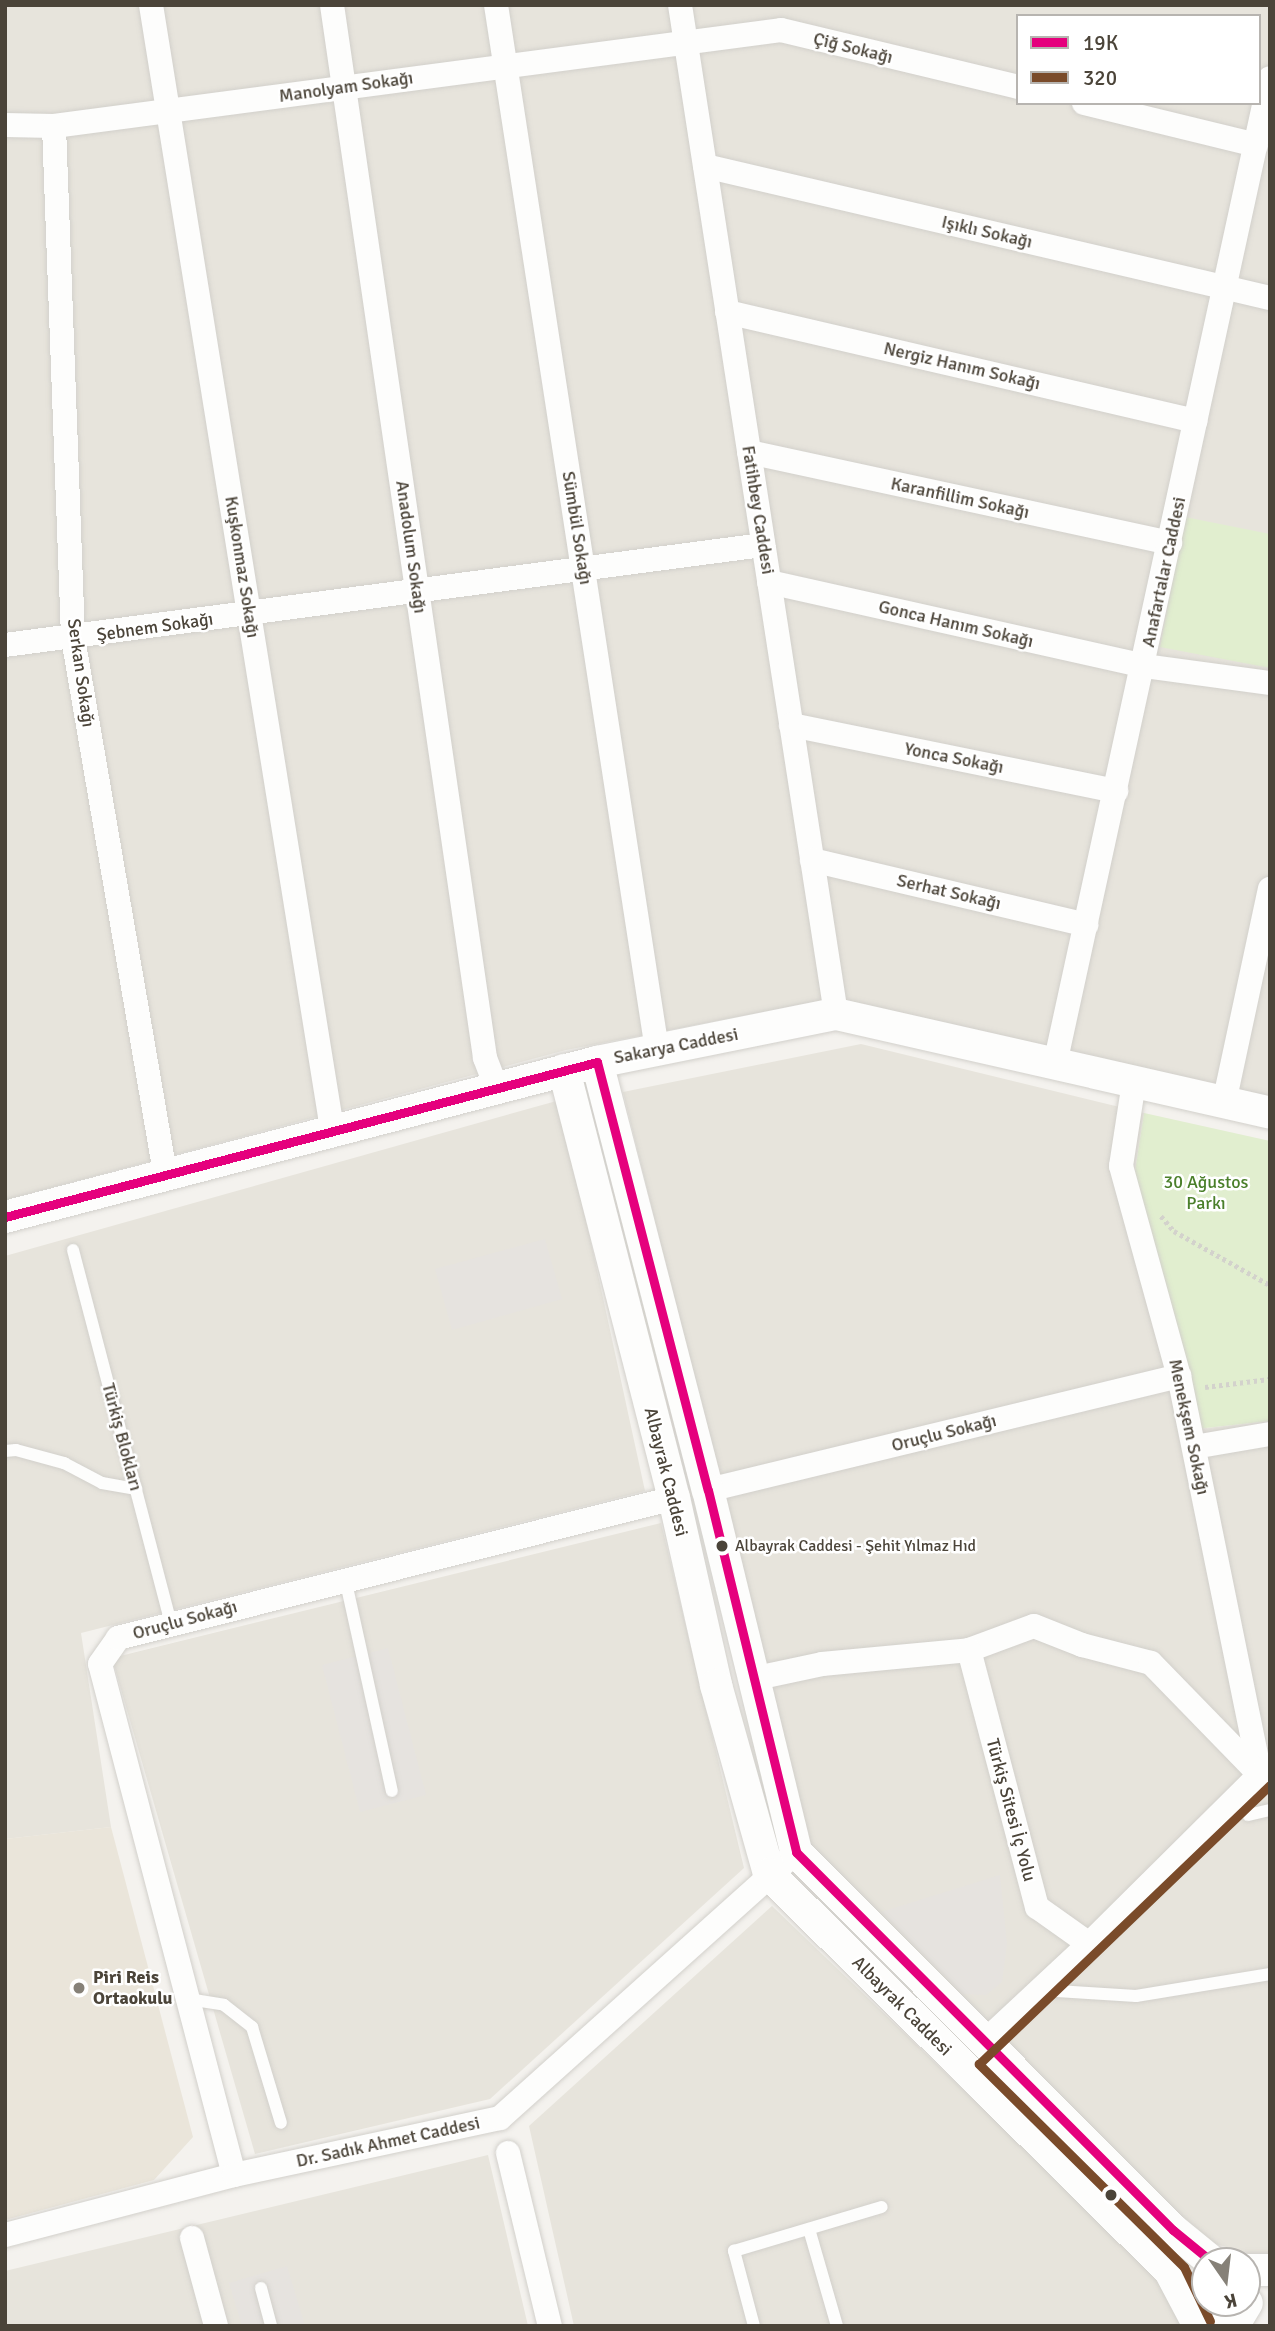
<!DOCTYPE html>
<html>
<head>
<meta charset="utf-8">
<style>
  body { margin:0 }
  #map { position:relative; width:1275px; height:2331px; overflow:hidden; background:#f4f2ee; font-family:Signika,sans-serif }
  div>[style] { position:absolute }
  .residential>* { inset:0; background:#e7e4dc }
  .education>* { inset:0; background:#eae5da }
  .green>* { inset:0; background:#e1eecf }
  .parking>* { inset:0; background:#e6e3df }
  .path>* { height:4.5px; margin-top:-2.25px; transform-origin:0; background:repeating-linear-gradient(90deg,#d3d2cc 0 3.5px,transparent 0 7px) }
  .roads { filter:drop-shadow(0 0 2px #d2d0cb) drop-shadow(0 0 2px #d2d0cb) }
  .service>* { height:12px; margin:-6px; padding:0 6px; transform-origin:6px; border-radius:6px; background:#fdfdfc }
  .minor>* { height:24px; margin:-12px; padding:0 12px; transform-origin:12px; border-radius:12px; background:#fdfdfc }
  .tertiary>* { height:32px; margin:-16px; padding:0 16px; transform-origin:16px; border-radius:16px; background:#fdfdfc }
  .bus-1>* { height:9px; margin:-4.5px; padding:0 4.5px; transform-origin:4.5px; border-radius:4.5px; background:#e5007d }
  .bus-2>* { height:9px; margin:-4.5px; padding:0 4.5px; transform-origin:4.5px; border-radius:4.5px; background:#7a4b2a }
  .dots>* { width:19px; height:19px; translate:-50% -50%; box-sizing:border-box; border:4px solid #fff; border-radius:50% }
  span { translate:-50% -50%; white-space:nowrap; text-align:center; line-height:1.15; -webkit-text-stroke:5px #fff; paint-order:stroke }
  .bus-label { font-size:16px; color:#4b4439 }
  .left { translate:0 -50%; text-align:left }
  .street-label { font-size:18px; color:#4b4439 }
  .park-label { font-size:18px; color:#4a7f2a }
  .poi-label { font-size:18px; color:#4b4439; font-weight:700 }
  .frame { position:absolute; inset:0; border:7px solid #4b4439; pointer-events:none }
  .legend { position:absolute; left:1016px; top:14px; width:245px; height:91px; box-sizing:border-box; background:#fff; border:2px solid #b7b4b0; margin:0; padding:9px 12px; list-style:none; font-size:21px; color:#4b4439 }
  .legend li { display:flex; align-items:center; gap:14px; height:35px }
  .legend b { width:35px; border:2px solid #b7b4b0 }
  .north { position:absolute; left:1191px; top:2247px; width:70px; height:70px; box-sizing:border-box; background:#fff; border:2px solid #b7b4b0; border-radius:50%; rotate:166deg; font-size:19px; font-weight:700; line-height:28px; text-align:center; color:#4b4439 }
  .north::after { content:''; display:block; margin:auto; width:24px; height:32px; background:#868178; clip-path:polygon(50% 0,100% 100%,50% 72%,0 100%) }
</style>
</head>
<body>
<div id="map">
  <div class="residential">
    <div style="clip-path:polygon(evenodd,5px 5px,1270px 5px,1270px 1099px,824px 1000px,566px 1050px,5px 1200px,5px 5px,1018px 16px,1259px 16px,1259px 103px,1018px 103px,1018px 16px)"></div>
    <div style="clip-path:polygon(861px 1044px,1144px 1113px,1135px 1171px,1197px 1429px,1270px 1421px,1270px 2255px,1261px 2257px,1205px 2241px,811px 1848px,623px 1092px)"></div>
    <div style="clip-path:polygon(560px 1100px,645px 1491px,81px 1633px,111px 1827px,5px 1839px,5px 1256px)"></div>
    <div style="clip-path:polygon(661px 1523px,744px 1868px,490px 2099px,255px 2154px,112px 1658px)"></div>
    <div style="clip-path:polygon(772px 1906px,1172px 2290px,1191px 2326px,574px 2326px,529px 2126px)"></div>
    <div style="clip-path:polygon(488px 2155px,528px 2326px,5px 2326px,5px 2271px)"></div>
  </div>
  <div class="education">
    <div style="clip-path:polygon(111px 1827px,193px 2137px,154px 2180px,5px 2220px,5px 1839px)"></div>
  </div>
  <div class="green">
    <div style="clip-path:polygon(1185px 517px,1270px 534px,1270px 668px,1160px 647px)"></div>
    <div style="clip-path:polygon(1144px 1113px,1270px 1141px,1270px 1421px,1196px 1429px,1135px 1171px)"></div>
  </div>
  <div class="parking">
    <div style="clip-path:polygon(545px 1239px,562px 1299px,452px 1330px,435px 1269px)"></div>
    <div style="clip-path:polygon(388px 1648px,426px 1795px,360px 1812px,322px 1665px)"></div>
    <div style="clip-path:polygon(1000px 1875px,1007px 1944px,1002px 1982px,986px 1995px,963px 1994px,881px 1912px)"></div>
    <div style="clip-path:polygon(287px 2266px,305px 2326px,242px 2326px,229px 2283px)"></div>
  </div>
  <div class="path">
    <div style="left:1161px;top:1216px;width:20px;rotate:49deg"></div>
    <div style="left:1174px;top:1231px;width:110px;rotate:29.4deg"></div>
    <div style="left:1205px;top:1387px;width:65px;rotate:-7deg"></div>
  </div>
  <div class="roads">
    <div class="service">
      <div style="left:73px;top:1250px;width:387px;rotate:75.3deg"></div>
      <div style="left:5px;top:1451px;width:11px;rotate:-5deg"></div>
      <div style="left:16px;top:1450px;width:50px;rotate:15.2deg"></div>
      <div style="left:64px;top:1463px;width:43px;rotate:27.8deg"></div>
      <div style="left:102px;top:1483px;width:35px;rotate:10deg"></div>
      <div style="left:345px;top:1578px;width:218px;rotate:77.6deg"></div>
      <div style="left:1248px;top:1815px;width:23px;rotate:-13deg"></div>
      <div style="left:1041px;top:1990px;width:95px;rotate:3.6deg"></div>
      <div style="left:1136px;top:1996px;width:136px;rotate:-9.3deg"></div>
      <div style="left:188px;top:1999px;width:36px;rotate:9deg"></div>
      <div style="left:224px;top:2005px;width:36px;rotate:38deg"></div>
      <div style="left:252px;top:2027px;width:100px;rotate:73.2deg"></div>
      <div style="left:809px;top:2229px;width:101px;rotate:73.9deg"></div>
      <div style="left:261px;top:2288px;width:39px;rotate:75deg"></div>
      <div style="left:754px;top:2326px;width:78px;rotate:-104.9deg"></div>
      <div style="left:734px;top:2251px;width:154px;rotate:-16.6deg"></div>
    </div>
    <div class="minor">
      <div style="left:151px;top:5px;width:1138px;rotate:80.85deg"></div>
      <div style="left:332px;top:5px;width:1064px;rotate:81.73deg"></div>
      <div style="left:485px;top:1058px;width:31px;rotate:69deg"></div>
      <div style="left:496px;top:5px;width:1057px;rotate:81.24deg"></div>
      <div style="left:680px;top:5px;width:1021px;rotate:81.21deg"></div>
      <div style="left:1084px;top:103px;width:177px;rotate:13.7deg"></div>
      <div style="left:5px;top:125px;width:49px;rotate:1.2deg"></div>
      <div style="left:54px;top:126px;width:733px;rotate:-7.52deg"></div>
      <div style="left:781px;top:30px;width:244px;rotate:13.5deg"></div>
      <div style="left:54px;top:126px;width:512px;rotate:87.87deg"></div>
      <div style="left:73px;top:638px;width:543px;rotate:80.24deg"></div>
      <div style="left:705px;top:166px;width:580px;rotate:13.15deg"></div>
      <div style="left:727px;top:312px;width:481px;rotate:13.1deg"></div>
      <div style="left:749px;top:452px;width:431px;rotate:12.2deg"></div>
      <div style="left:769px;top:582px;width:384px;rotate:12.6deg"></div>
      <div style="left:1144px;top:666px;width:127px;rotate:7.7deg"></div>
      <div style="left:5px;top:645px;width:765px;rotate:-7.52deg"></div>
      <div style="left:791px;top:725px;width:332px;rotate:11.5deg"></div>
      <div style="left:812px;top:860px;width:282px;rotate:13.3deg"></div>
      <div style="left:1055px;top:1064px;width:1009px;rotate:-77.7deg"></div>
      <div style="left:1134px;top:1082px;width:85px;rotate:98.8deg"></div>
      <div style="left:1121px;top:1166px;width:218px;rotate:74.6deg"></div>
      <div style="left:1179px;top:1376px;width:406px;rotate:78.5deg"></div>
      <div style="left:1224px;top:1103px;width:219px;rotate:-77.9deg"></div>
      <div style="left:1194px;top:1447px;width:77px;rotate:-9.7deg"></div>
      <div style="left:708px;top:1490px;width:485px;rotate:-13.6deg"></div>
      <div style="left:969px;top:1650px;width:69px;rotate:-20.3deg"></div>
      <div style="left:1034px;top:1626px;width:52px;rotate:21.6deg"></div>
      <div style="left:1082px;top:1645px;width:71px;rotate:14.6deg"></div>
      <div style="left:1151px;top:1663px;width:155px;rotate:45.8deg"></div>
      <div style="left:752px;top:1679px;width:72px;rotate:-12.1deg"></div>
      <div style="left:822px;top:1664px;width:148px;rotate:-5.4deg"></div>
      <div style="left:969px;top:1650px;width:266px;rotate:75.2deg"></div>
      <div style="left:1037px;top:1907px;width:64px;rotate:35.4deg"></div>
      <div style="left:984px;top:2042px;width:144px;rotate:-43deg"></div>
      <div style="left:1089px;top:1944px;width:241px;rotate:-44.8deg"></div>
      <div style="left:1260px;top:1774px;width:10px;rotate:-11deg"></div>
      <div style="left:508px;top:2153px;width:178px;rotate:76.4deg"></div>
      <div style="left:234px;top:2175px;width:528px;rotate:-104.69deg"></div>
      <div style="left:100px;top:1664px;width:32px;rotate:-55deg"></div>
      <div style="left:118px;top:1638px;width:573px;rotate:-14.13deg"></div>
      <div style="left:5px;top:2235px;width:237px;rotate:-14.7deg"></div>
      <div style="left:234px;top:2175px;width:272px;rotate:-12.1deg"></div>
      <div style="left:500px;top:2118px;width:398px;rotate:-41.9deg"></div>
      <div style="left:192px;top:2238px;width:91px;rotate:74.7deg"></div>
    </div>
    <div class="tertiary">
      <div style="left:597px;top:1062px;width:442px;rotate:75.5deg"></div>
      <div style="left:708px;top:1490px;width:373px;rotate:76.3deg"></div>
      <div style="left:796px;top:1852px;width:534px;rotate:45.08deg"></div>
      <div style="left:1173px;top:2230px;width:49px;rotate:39.2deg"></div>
      <div style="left:564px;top:1070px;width:442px;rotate:75.6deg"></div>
      <div style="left:674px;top:1498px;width:192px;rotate:77.3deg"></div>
      <div style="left:716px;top:1685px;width:196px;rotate:74.3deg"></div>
      <div style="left:769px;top:1874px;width:564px;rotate:44.71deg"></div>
      <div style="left:1170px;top:2271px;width:62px;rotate:62.2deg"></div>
      <div style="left:5px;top:1217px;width:612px;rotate:-14.67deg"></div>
      <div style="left:597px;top:1062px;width:244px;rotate:-11.4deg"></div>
      <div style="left:836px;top:1014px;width:445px;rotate:12.8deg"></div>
      <div style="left:1247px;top:2270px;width:23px"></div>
      <div style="left:1224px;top:2326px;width:13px;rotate:-23deg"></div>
      <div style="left:1236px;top:2321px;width:21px;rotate:-59deg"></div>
    </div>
  </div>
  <div class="bus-1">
    <div style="left:5px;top:1217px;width:612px;rotate:-14.67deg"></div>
    <div style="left:597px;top:1062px;width:442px;rotate:75.5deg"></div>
    <div style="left:708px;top:1490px;width:373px;rotate:76.3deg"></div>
    <div style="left:796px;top:1852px;width:534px;rotate:45.08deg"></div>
    <div style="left:1173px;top:2230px;width:49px;rotate:39.2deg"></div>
  </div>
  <div class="bus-2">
    <div style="left:1210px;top:2321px;width:60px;rotate:-115.7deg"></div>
    <div style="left:1184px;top:2267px;width:289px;rotate:-135.3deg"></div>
    <div style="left:979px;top:2064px;width:403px;rotate:-43.8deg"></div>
  </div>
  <div class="dots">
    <div style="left:722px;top:1546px;background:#4b4439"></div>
    <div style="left:79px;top:1988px;background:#868178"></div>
    <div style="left:1111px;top:2195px;background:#4b4439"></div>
  </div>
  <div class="bus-label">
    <span class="left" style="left:735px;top:1546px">Albayrak Caddesi - Şehit Yılmaz Hıd</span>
  </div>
  <div class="street-label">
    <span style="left:853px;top:48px;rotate:14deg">Çiğ Sokağı</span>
    <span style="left:346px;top:87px;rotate:-8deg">Manolyam Sokağı</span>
    <span style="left:987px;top:232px;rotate:13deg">Işıklı Sokağı</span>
    <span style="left:962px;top:366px;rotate:13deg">Nergiz Hanım Sokağı</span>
    <span style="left:960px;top:498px;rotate:12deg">Karanfillim Sokağı</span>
    <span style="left:758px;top:510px;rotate:81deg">Fatihbey Caddesi</span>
    <span style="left:577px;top:528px;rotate:81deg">Sümbül Sokağı</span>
    <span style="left:411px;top:547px;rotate:82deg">Anadolum Sokağı</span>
    <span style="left:242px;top:567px;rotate:81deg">Kuşkonmaz Sokağı</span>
    <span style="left:1164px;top:572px;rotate:-78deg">Anafartalar Caddesi</span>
    <span style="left:956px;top:624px;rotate:13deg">Gonca Hanım Sokağı</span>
    <span style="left:155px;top:627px;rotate:-8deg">Şebnem Sokağı</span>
    <span style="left:81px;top:673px;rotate:82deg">Serkan Sokağı</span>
    <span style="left:954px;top:758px;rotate:11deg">Yonca Sokağı</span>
    <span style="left:949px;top:892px;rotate:13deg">Serhat Sokağı</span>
    <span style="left:676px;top:1046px;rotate:-11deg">Sakarya Caddesi</span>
    <span style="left:1189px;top:1427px;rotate:78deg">Menekşem Sokağı</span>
    <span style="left:944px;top:1433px;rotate:-14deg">Oruçlu Sokağı</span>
    <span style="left:122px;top:1437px;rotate:75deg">Türkiş Blokları</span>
    <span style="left:666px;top:1472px;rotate:76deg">Albayrak Caddesi</span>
    <span style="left:185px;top:1620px;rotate:-15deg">Oruçlu Sokağı</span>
    <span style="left:1011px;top:1810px;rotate:75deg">Türkiş Sitesi İç Yolu</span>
    <span style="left:902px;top:2006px;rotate:45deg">Albayrak Caddesi</span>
    <span style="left:388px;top:2142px;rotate:-12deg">Dr. Sadık Ahmet Caddesi</span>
  </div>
  <div class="park-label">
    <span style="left:1206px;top:1193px">30 Ağustos<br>Parkı</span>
  </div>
  <div class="poi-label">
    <span class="left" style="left:93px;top:1988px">Piri Reis<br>Ortaokulu</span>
  </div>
  <div class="frame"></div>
  <ul class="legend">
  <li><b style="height:9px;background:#e5007d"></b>19K</li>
  <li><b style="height:9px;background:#7a4b2a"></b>320</li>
  </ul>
  <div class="north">K</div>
</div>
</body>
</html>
